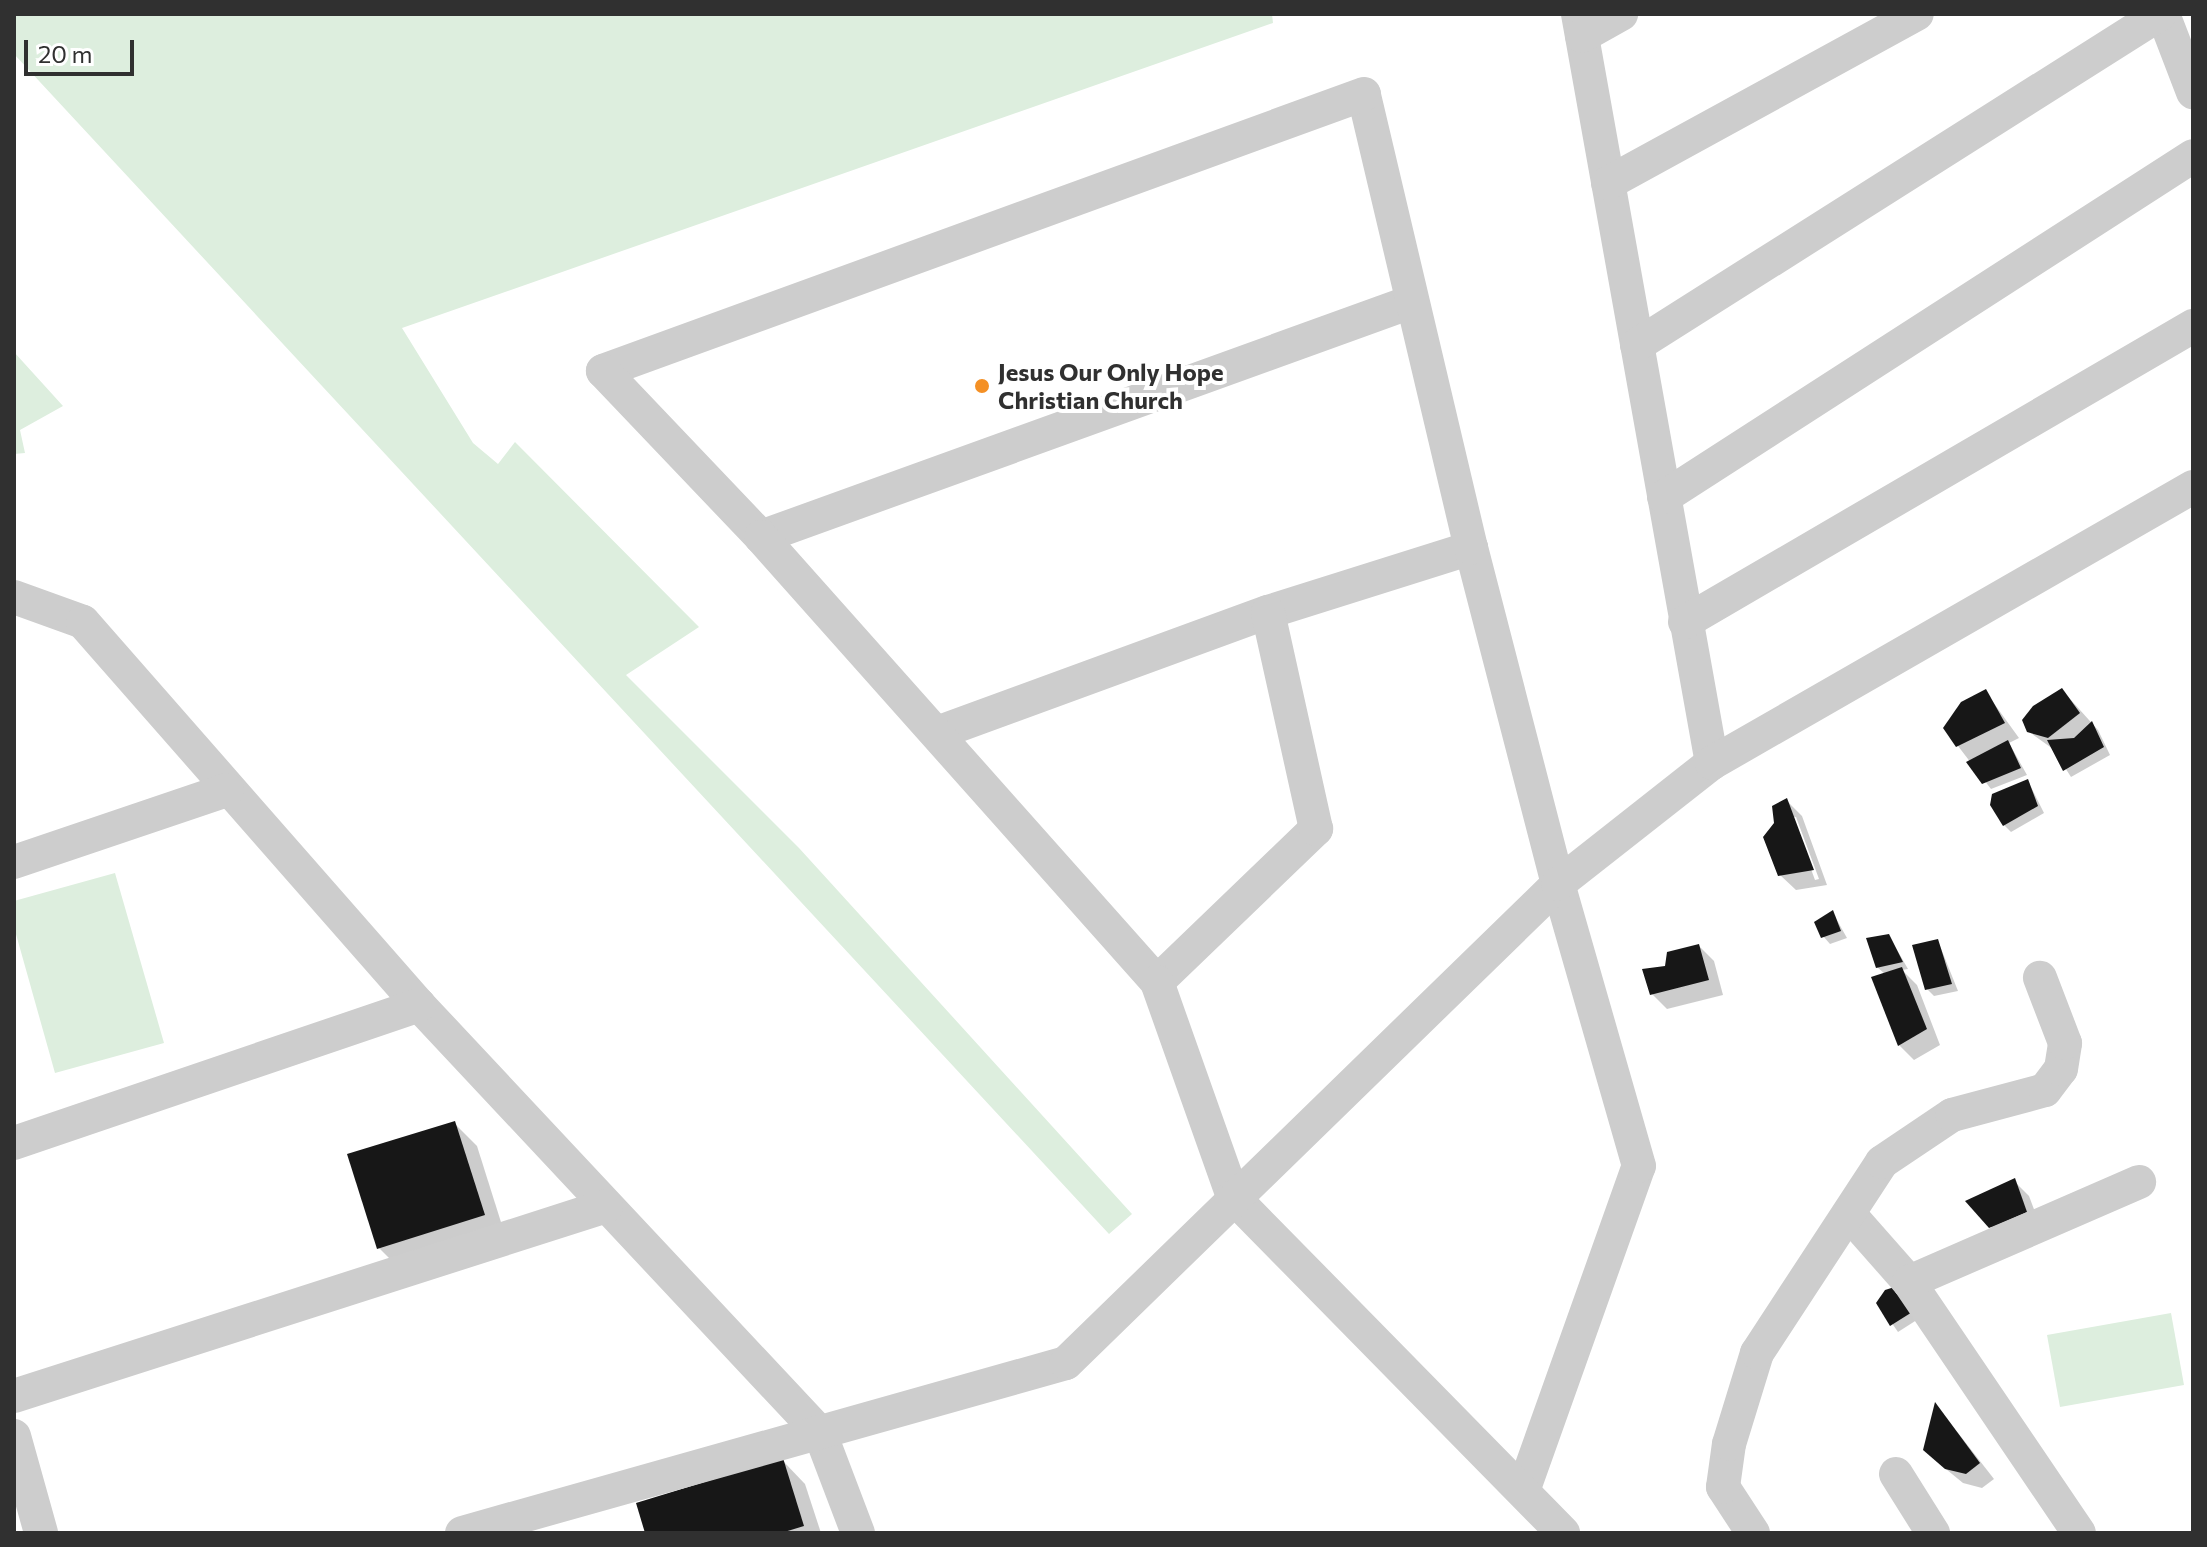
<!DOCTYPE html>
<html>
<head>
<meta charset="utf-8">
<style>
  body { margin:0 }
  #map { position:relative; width:2207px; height:1547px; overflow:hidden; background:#fff; font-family:Commissioner,sans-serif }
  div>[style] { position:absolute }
  .green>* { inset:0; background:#ddeede }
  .shadow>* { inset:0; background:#0003 }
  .building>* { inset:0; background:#171717 }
  .street>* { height:34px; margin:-17px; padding:0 17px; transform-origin:17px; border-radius:17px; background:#cdcdcd }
  .dots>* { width:22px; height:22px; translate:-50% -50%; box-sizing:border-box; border:4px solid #fff; border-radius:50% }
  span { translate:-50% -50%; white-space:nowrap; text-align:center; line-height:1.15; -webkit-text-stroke:8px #fff; paint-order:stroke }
  .poi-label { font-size:24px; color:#303030; font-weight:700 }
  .left { translate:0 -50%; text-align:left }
  .frame { position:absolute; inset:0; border:16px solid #303030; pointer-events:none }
  .scale { position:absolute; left:24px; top:40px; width:110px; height:36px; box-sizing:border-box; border:4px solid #303030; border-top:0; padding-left:10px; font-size:24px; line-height:28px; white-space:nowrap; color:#303030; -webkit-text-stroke:6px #fff; paint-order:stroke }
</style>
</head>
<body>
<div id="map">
  <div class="green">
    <div style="clip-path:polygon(14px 14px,1272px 14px,1273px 23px,402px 328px,473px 443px,498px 464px,515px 442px,699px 627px,626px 675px,799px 848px,1132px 1214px,1109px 1234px,14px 54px)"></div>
    <div style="clip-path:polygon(14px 352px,63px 406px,20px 430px,25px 453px,14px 454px)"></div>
    <div style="clip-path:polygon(115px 873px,164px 1043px,55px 1073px,14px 927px,14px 901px)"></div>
    <div style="clip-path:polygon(2171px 1313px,2184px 1385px,2060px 1407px,2047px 1335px)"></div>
  </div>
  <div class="shadow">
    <div style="clip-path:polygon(2062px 690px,2098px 730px,2110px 755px,2071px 777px,2053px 749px,2028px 731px)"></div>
    <div style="clip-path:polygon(1985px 691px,2019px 738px,2009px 743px,2027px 775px,1991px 789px,1958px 746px)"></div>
    <div style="clip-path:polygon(2028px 781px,2044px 813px,2011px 832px,2004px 825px)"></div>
    <div style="clip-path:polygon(evenodd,1787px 801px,1802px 816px,1827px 885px,1796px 890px,1780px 875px,1776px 823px,1787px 801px,1792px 817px,1796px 817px,1819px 879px,1815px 880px,1792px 817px)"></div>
    <div style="clip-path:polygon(1833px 913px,1847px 938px,1830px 944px,1823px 936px)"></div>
    <div style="clip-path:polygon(1889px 936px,1908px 969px,1902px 970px,1917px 985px,1940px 1045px,1914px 1060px,1899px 1045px,1886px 975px,1877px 967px)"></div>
    <div style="clip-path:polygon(1938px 941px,1958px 991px,1934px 996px,1927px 989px)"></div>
    <div style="clip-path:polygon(1699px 946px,1714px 961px,1723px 995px,1667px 1009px,1652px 994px,1667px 968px)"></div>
    <div style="clip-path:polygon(454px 1123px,477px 1146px,506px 1238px,401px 1270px,379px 1248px)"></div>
    <div style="clip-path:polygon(2014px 1181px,2029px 1196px,2041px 1228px,2005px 1242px,1990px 1226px)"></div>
    <div style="clip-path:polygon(1878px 1303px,1923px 1316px,1898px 1332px)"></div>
    <div style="clip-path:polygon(1937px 1406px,1994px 1479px,1982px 1488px,1963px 1483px,1941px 1465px)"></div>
    <div style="clip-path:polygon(783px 1461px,805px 1484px,821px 1533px,647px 1533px)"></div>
  </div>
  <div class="building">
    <div style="clip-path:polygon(2062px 688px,2080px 713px,2048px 738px,2027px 732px,2022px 720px,2033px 706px)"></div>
    <div style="clip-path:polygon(1986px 689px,2005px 723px,1956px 747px,1943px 728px,1961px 702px)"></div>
    <div style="clip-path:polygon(2092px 721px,2104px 747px,2063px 771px,2047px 740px,2074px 738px)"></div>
    <div style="clip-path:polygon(2008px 740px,2021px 768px,1982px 784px,1966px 762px)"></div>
    <div style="clip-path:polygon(2028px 779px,2038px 806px,2003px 826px,1990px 805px,1992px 794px)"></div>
    <div style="clip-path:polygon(1787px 798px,1814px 870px,1778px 876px,1763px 837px,1774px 823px,1772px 806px)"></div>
    <div style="clip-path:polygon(1833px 910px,1841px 931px,1821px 938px,1814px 922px)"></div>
    <div style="clip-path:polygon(1889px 934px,1903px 962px,1876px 968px,1866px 938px)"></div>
    <div style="clip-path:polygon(1938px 939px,1952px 984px,1925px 990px,1912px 945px)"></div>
    <div style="clip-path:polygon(1699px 944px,1709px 980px,1650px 995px,1642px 969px,1665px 966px,1667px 952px)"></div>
    <div style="clip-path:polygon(1902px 967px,1927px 1029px,1898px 1046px,1871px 977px)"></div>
    <div style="clip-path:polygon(455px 1121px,485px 1215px,377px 1249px,347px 1154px)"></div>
    <div style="clip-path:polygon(2015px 1178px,2027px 1212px,1989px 1228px,1965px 1201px)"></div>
    <div style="clip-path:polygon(1901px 1285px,1917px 1309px,1890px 1326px,1876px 1303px,1885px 1290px)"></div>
    <div style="clip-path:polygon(1935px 1402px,1980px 1463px,1966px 1474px,1945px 1469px,1923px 1450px)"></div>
    <div style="clip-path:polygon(783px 1458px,804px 1526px,781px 1533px,645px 1533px,636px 1503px)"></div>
  </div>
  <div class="street">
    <div style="left:1578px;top:14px;width:761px;rotate:79.86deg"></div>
    <div style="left:2163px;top:14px;width:84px;rotate:69deg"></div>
    <div style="left:1582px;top:36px;width:45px;rotate:-29.4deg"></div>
    <div style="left:1608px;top:183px;width:352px;rotate:-28.7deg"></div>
    <div style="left:1637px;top:345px;width:619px;rotate:-32.33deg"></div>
    <div style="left:1664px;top:497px;width:629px;rotate:-32.81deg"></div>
    <div style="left:761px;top:537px;width:691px;rotate:-19.88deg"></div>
    <div style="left:14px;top:597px;width:73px;rotate:19.9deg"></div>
    <div style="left:83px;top:622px;width:509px;rotate:48.74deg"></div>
    <div style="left:419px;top:1005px;width:587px;rotate:46.87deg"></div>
    <div style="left:820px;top:1433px;width:107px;rotate:69.2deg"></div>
    <div style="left:1685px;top:622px;width:588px;rotate:-30.23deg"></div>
    <div style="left:937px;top:733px;width:352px;rotate:-20.1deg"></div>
    <div style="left:1268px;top:612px;width:213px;rotate:-17.5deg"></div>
    <div style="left:14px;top:862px;width:225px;rotate:-18.7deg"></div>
    <div style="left:1157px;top:982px;width:221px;rotate:-43.9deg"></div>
    <div style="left:1316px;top:829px;width:222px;rotate:-102.5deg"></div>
    <div style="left:14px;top:1143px;width:428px;rotate:-18.8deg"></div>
    <div style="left:1849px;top:1214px;width:91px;rotate:48.6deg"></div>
    <div style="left:1909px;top:1282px;width:303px;rotate:55.9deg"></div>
    <div style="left:1909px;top:1282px;width:251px;rotate:-23.5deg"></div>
    <div style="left:14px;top:1396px;width:622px;rotate:-17.79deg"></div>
    <div style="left:14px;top:1436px;width:101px;rotate:74.4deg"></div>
    <div style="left:1896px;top:1474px;width:70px;rotate:57.9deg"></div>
    <div style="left:1523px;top:1491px;width:345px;rotate:-70.4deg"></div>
    <div style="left:1639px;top:1166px;width:293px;rotate:-106deg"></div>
    <div style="left:1558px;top:884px;width:347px;rotate:-104.5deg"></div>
    <div style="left:1471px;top:548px;width:466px;rotate:-103.3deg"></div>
    <div style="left:1364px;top:94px;width:810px;rotate:160deg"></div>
    <div style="left:603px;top:371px;width:229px;rotate:46.4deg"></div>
    <div style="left:761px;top:537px;width:596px;rotate:48.33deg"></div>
    <div style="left:1157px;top:982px;width:228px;rotate:70.5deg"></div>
    <div style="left:1233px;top:1197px;width:471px;rotate:45.5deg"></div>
    <div style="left:462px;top:1533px;width:627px;rotate:-15.72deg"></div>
    <div style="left:1066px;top:1363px;width:687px;rotate:-44.23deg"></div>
    <div style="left:1558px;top:884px;width:196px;rotate:-38.2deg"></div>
    <div style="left:1712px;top:763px;width:555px;rotate:-29.85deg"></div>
    <div style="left:1753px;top:1533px;width:55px;rotate:-123.1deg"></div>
    <div style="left:1723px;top:1487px;width:43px;rotate:-82.1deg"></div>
    <div style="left:1729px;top:1444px;width:95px;rotate:-72.9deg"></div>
    <div style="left:1757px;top:1353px;width:228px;rotate:-56.8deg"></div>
    <div style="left:1882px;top:1162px;width:84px;rotate:-33.9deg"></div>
    <div style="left:1952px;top:1115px;width:96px;rotate:-15deg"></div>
    <div style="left:2045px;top:1090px;width:26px;rotate:-53deg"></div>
    <div style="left:2061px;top:1069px;width:26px;rotate:-81deg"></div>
    <div style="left:2065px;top:1043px;width:70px;rotate:-111deg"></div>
  </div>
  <div class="dots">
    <div style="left:982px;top:386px;background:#f49025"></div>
  </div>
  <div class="poi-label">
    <span class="left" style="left:998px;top:386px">Jesus Our Only Hope<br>Christian Church</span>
  </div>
  <div class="frame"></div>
  <div class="scale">20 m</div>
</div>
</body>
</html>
